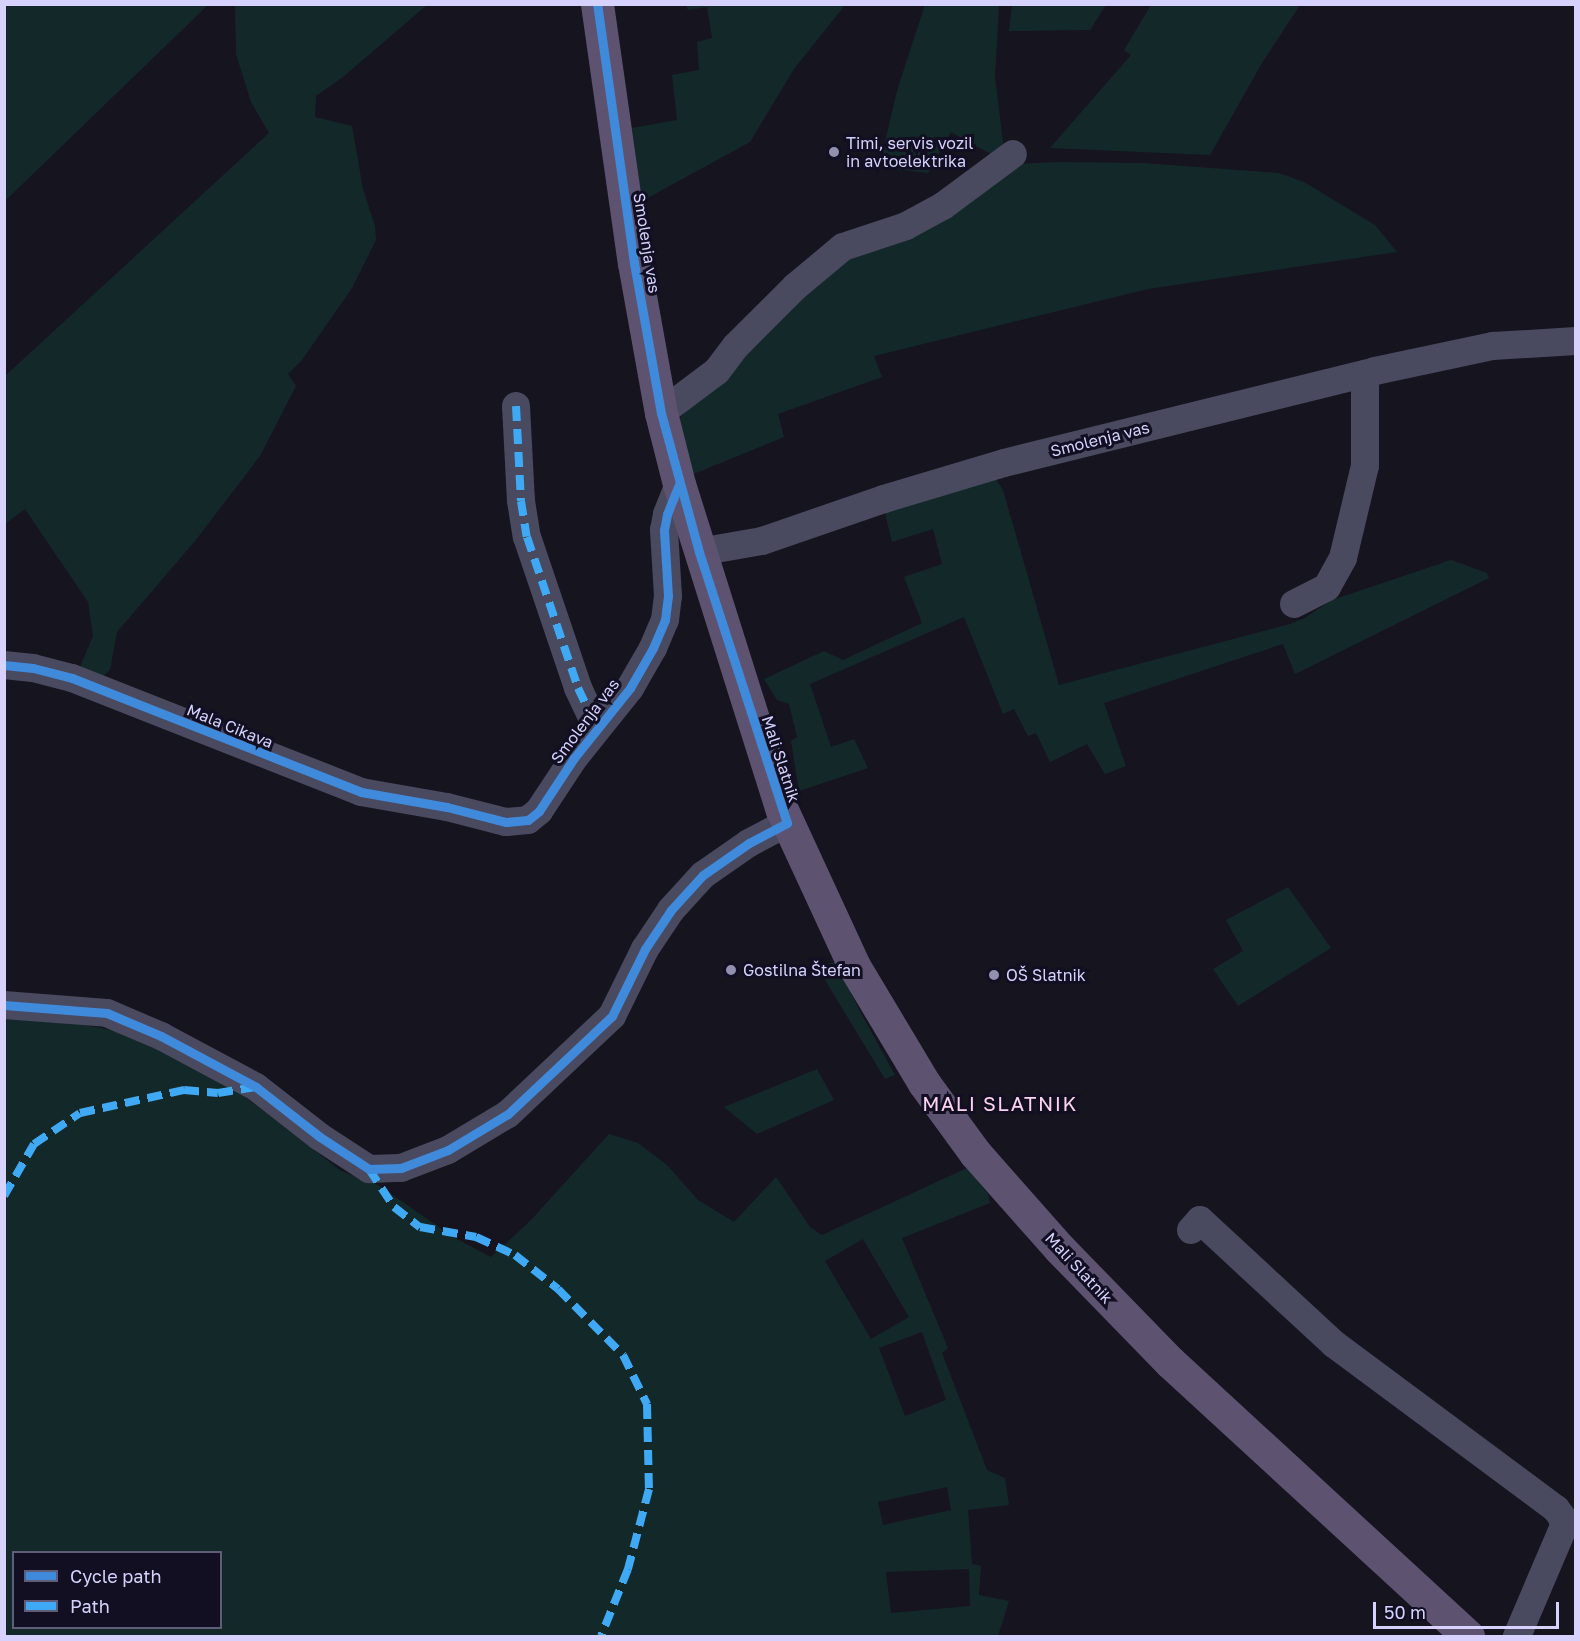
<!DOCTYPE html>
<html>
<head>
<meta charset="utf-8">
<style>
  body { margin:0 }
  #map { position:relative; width:1580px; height:1641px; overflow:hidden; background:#16141e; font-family:"Golos Text",sans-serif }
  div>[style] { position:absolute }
  .green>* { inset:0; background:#132929 }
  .minor>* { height:28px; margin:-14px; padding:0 14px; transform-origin:14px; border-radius:14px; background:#49495f }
  .major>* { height:33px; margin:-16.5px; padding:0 16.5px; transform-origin:16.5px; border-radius:16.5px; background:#5d5370 }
  .quiet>* { height:8px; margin-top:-4px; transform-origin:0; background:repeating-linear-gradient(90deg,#3fa9f5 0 15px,transparent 0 23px) }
  .cycleway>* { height:9px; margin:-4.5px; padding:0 4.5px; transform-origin:4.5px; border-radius:4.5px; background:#408adc }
  .dots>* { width:16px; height:16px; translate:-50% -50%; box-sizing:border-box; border:3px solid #120f23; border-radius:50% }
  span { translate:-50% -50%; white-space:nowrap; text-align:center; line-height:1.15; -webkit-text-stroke:6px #120f23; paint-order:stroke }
  .poi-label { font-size:16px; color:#d6d2fd }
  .left { translate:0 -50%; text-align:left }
  .street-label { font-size:16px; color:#d6d2fd }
  .quarter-label { font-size:20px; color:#fdd4f0; letter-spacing:1.5px }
  .frame { position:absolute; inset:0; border:6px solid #d6d2fd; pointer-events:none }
  .legend { position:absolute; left:12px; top:1551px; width:210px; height:78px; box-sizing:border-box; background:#120f23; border:2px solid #605d7a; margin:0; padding:8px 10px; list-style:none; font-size:18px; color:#d6d2fd }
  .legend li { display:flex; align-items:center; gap:12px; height:30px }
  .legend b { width:30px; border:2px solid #605d7a }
  .scale { position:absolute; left:1373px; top:1602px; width:186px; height:27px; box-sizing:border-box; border:3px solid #d6d2fd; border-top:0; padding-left:8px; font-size:18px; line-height:21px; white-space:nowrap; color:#d6d2fd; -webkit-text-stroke:4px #120f23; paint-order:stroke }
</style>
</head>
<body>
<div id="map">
  <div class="green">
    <div style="clip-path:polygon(5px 4px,208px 4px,208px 5px,5px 201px)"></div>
    <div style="clip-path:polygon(232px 5px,427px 5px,343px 77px,316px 96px,315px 117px,352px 126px,363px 189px,375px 226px,376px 240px,352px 288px,302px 360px,288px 374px,296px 386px,260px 456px,195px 541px,117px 632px,110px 670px,99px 680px,77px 674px,93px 636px,88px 602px,25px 509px,5px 524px,5px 376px,269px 133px,251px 102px,236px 54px,235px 6px)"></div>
    <div style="clip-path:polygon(686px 5px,845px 5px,794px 69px,750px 142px,642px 201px,632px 128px,677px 120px,672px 75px,699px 70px,697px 42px,712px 38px,707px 7px,688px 10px)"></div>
    <div style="clip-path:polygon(925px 5px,999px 5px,995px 77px,1004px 151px,998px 158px,951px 132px,928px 173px,879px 167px,898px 87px)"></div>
    <div style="clip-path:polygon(1012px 5px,1012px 4px,1106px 5px,1090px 30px,1009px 31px)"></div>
    <div style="clip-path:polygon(1151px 5px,1300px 5px,1262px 63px,1210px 155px,1050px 148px,1131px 55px,1124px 50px)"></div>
    <div style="clip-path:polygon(1057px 162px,1143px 163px,1279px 173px,1304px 182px,1375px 225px,1397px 252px,1148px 289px,874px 356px,882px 377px,778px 414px,784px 437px,691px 475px,679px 419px,698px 397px,848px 256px,1017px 164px)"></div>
    <div style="clip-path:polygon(993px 474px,1003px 490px,1059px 685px,1290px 624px,1303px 619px,1332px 600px,1451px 560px,1487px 573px,1489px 578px,1295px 674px,1283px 644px,1104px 703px,1126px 766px,1105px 774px,1087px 744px,1050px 762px,1036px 733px,1028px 736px,1014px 709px,1003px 714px,964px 617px,810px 684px,831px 747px,854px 739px,868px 768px,799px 791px,791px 741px,797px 737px,789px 704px,777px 700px,764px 679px,824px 651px,843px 660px,922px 623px,904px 577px,942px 564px,933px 529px,892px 542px,885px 513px)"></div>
    <div style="clip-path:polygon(1288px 887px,1331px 948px,1238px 1006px,1213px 969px,1243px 951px,1226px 920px)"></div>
    <div style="clip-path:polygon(835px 962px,861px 1013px,895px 1075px,885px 1079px,817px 967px)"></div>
    <div style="clip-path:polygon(evenodd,5px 1015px,34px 1015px,122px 1032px,167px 1051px,240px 1093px,341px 1171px,378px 1185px,453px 1237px,491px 1257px,531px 1220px,609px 1134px,638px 1143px,667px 1165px,698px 1200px,734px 1222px,776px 1177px,810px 1227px,822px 1235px,967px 1168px,988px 1194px,990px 1203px,902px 1238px,948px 1348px,942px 1353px,987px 1470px,1005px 1478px,1009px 1505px,968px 1510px,972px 1564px,981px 1566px,979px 1595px,1009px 1601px,998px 1636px,5px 1636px,5px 1015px,863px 1239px,909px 1317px,871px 1339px,825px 1261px,863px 1239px,5px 1015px,922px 1332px,946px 1400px,905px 1416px,879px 1348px,922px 1332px,5px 1015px,947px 1487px,951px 1510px,883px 1525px,878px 1502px,947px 1487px,5px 1015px,14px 1552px,220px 1552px,220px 1628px,14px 1628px,14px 1552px,5px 1015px,969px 1569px,970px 1606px,891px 1613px,886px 1572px,969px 1569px)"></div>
    <div style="clip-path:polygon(817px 1069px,834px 1100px,757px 1134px,724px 1107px)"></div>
  </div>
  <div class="minor">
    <div style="left:516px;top:406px;width:95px;rotate:87deg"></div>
    <div style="left:521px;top:501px;width:36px;rotate:81deg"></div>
    <div style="left:527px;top:537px;width:159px;rotate:71.3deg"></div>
    <div style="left:578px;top:688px;width:44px;rotate:64.6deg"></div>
    <div style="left:661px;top:413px;width:70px;rotate:-36.9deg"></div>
    <div style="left:717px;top:371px;width:31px;rotate:-53deg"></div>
    <div style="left:736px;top:346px;width:83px;rotate:-45deg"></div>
    <div style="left:795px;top:287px;width:62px;rotate:-39.8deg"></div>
    <div style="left:843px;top:247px;width:66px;rotate:-18.4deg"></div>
    <div style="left:906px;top:226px;width:42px;rotate:-28.4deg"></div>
    <div style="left:943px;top:206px;width:87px;rotate:-36.6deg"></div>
    <div style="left:699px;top:552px;width:64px;rotate:-9.9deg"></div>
    <div style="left:762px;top:541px;width:129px;rotate:-19deg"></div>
    <div style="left:884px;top:499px;width:125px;rotate:-16.7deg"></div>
    <div style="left:1004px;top:463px;width:382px;rotate:-13.9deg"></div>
    <div style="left:1375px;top:371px;width:121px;rotate:-12deg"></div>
    <div style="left:1493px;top:346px;width:83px;rotate:-3.4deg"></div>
    <div style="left:1294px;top:604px;width:37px;rotate:-27deg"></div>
    <div style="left:1327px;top:587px;width:33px;rotate:-61deg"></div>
    <div style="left:1343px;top:558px;width:95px;rotate:-76.6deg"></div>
    <div style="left:1365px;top:466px;width:92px;rotate:-90deg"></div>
    <div style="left:4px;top:665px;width:29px;rotate:6deg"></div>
    <div style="left:33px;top:668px;width:40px;rotate:14.4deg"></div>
    <div style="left:72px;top:678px;width:311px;rotate:21.5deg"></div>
    <div style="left:361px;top:792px;width:87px;rotate:9.9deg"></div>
    <div style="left:447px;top:807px;width:61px;rotate:14.3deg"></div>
    <div style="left:506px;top:822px;width:22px;rotate:-5deg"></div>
    <div style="left:528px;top:820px;width:14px;rotate:-39deg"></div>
    <div style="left:539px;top:811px;width:64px;rotate:-56.6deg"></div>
    <div style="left:574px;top:758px;width:90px;rotate:-51.3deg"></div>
    <div style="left:630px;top:688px;width:46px;rotate:-60.1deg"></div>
    <div style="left:653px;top:648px;width:30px;rotate:-67deg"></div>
    <div style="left:665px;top:620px;width:24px;rotate:-83deg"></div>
    <div style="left:668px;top:596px;width:66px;rotate:-93.5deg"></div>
    <div style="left:664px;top:530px;width:16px;rotate:-79deg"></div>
    <div style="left:667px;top:514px;width:32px;rotate:-68deg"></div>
    <div style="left:4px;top:1005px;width:103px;rotate:4.4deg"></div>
    <div style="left:107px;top:1013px;width:59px;rotate:23.1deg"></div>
    <div style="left:161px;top:1036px;width:108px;rotate:28.2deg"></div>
    <div style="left:256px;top:1087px;width:81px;rotate:38deg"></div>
    <div style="left:320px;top:1137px;width:59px;rotate:33.1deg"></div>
    <div style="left:369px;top:1169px;width:32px;rotate:-2deg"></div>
    <div style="left:401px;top:1168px;width:50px;rotate:-21deg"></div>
    <div style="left:448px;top:1150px;width:70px;rotate:-31deg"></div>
    <div style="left:508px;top:1114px;width:143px;rotate:-43.3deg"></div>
    <div style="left:612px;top:1016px;width:75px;rotate:-63.8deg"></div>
    <div style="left:645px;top:949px;width:47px;rotate:-56.3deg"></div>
    <div style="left:671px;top:910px;width:47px;rotate:-47.6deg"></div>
    <div style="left:703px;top:875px;width:56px;rotate:-34.8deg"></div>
    <div style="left:749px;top:843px;width:43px;rotate:-27.8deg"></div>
    <div style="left:1191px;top:1230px;width:13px;rotate:-48deg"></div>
    <div style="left:1200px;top:1220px;width:183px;rotate:42.8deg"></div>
    <div style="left:1334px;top:1344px;width:277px;rotate:36.6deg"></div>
    <div style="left:1556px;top:1509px;width:10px;rotate:53deg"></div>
    <div style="left:1562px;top:1517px;width:9px;rotate:77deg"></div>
    <div style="left:1564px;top:1526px;width:120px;rotate:113.1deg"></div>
  </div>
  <div class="major">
    <div style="left:597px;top:4px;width:262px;rotate:81.9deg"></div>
    <div style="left:634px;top:263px;width:152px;rotate:79.8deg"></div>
    <div style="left:661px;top:413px;width:73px;rotate:75.8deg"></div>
    <div style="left:679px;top:484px;width:342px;rotate:72.5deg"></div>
    <div style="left:782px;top:810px;width:172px;rotate:65.2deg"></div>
    <div style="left:854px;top:966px;width:136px;rotate:59.1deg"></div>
    <div style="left:924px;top:1083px;width:87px;rotate:53.9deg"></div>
    <div style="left:975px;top:1153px;width:128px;rotate:48.5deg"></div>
    <div style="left:1060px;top:1249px;width:158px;rotate:45.8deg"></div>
    <div style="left:1170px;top:1362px;width:405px;rotate:42.6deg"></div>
  </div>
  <div class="quiet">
    <div style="left:516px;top:406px;width:95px;rotate:87deg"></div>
    <div style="left:521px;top:501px;width:36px;rotate:81deg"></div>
    <div style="left:527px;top:537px;width:159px;rotate:71.3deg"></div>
    <div style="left:578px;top:688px;width:44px;rotate:64.6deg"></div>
    <div style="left:369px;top:1169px;width:45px;rotate:56.7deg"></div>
    <div style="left:394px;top:1207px;width:33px;rotate:38deg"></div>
    <div style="left:420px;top:1227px;width:57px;rotate:10.1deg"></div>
    <div style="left:476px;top:1237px;width:43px;rotate:24.8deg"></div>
    <div style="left:515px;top:1255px;width:55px;rotate:38.3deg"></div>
    <div style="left:558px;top:1289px;width:93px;rotate:45.4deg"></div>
    <div style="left:623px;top:1355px;width:55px;rotate:63.9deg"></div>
    <div style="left:647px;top:1404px;width:85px;rotate:88.7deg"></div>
    <div style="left:649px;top:1489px;width:83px;rotate:104.7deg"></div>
    <div style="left:628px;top:1569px;width:72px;rotate:111.9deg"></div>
    <div style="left:4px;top:1196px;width:60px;rotate:-60deg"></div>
    <div style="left:34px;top:1144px;width:55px;rotate:-34deg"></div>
    <div style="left:80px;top:1113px;width:107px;rotate:-12.5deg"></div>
    <div style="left:184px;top:1090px;width:34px;rotate:5deg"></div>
    <div style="left:218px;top:1093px;width:38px;rotate:-9deg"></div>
  </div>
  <div class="cycleway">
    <div style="left:4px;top:665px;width:29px;rotate:6deg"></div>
    <div style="left:33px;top:668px;width:40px;rotate:14.4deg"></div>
    <div style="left:72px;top:678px;width:311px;rotate:21.5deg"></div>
    <div style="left:361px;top:792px;width:87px;rotate:9.9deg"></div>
    <div style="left:447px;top:807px;width:61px;rotate:14.3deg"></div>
    <div style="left:506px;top:822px;width:22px;rotate:-5deg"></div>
    <div style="left:528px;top:820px;width:14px;rotate:-39deg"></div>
    <div style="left:539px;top:811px;width:64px;rotate:-56.6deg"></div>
    <div style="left:574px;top:758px;width:90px;rotate:-51.3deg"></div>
    <div style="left:630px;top:688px;width:46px;rotate:-60.1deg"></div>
    <div style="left:653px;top:648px;width:30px;rotate:-67deg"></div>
    <div style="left:665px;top:620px;width:24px;rotate:-83deg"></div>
    <div style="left:668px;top:596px;width:66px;rotate:-93.5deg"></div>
    <div style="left:664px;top:530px;width:16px;rotate:-79deg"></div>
    <div style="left:667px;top:514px;width:32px;rotate:-68deg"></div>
    <div style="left:4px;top:1005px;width:103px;rotate:4.4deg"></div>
    <div style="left:107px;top:1013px;width:59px;rotate:23.1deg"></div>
    <div style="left:161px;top:1036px;width:108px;rotate:28.2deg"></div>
    <div style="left:256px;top:1087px;width:81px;rotate:38deg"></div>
    <div style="left:320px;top:1137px;width:59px;rotate:33.1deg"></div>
    <div style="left:369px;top:1169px;width:32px;rotate:-2deg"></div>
    <div style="left:401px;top:1168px;width:50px;rotate:-21deg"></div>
    <div style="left:448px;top:1150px;width:70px;rotate:-31deg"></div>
    <div style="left:508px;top:1114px;width:143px;rotate:-43.3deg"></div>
    <div style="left:612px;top:1016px;width:75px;rotate:-63.8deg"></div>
    <div style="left:645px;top:949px;width:47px;rotate:-56.3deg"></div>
    <div style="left:671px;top:910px;width:47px;rotate:-47.6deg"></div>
    <div style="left:703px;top:875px;width:56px;rotate:-34.8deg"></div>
    <div style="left:749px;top:843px;width:43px;rotate:-27.8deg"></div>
    <div style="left:787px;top:823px;width:285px;rotate:-108deg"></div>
    <div style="left:699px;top:552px;width:144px;rotate:-105.3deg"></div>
    <div style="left:661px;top:413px;width:152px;rotate:-100.2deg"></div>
    <div style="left:634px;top:263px;width:262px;rotate:-98.1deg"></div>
  </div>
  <div class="dots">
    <div style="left:834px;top:152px;background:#9390af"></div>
    <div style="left:731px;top:970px;background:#9390af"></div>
    <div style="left:994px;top:975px;background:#9390af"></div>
  </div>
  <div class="poi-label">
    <span class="left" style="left:846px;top:152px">Timi, servis vozil<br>in avtoelektrika</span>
    <span class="left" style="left:743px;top:970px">Gostilna Štefan</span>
    <span class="left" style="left:1006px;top:975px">OŠ Slatnik</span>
  </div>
  <div class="street-label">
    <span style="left:647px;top:243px;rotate:81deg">Smolenja vas</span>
    <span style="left:1100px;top:439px;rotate:-14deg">Smolenja vas</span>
    <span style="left:585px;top:721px;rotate:-53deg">Smolenja vas</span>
    <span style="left:230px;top:726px;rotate:22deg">Mala Cikava</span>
    <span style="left:781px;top:759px;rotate:72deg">Mali Slatnik</span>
    <span style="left:1079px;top:1268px;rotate:47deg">Mali Slatnik</span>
  </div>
  <div class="quarter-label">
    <span style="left:1000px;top:1103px">MALI SLATNIK</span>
  </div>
  <div class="frame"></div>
  <ul class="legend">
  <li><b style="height:8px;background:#408adc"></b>Cycle path</li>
  <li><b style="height:8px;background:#3fa9f5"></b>Path</li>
  </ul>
  <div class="scale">50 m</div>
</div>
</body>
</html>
